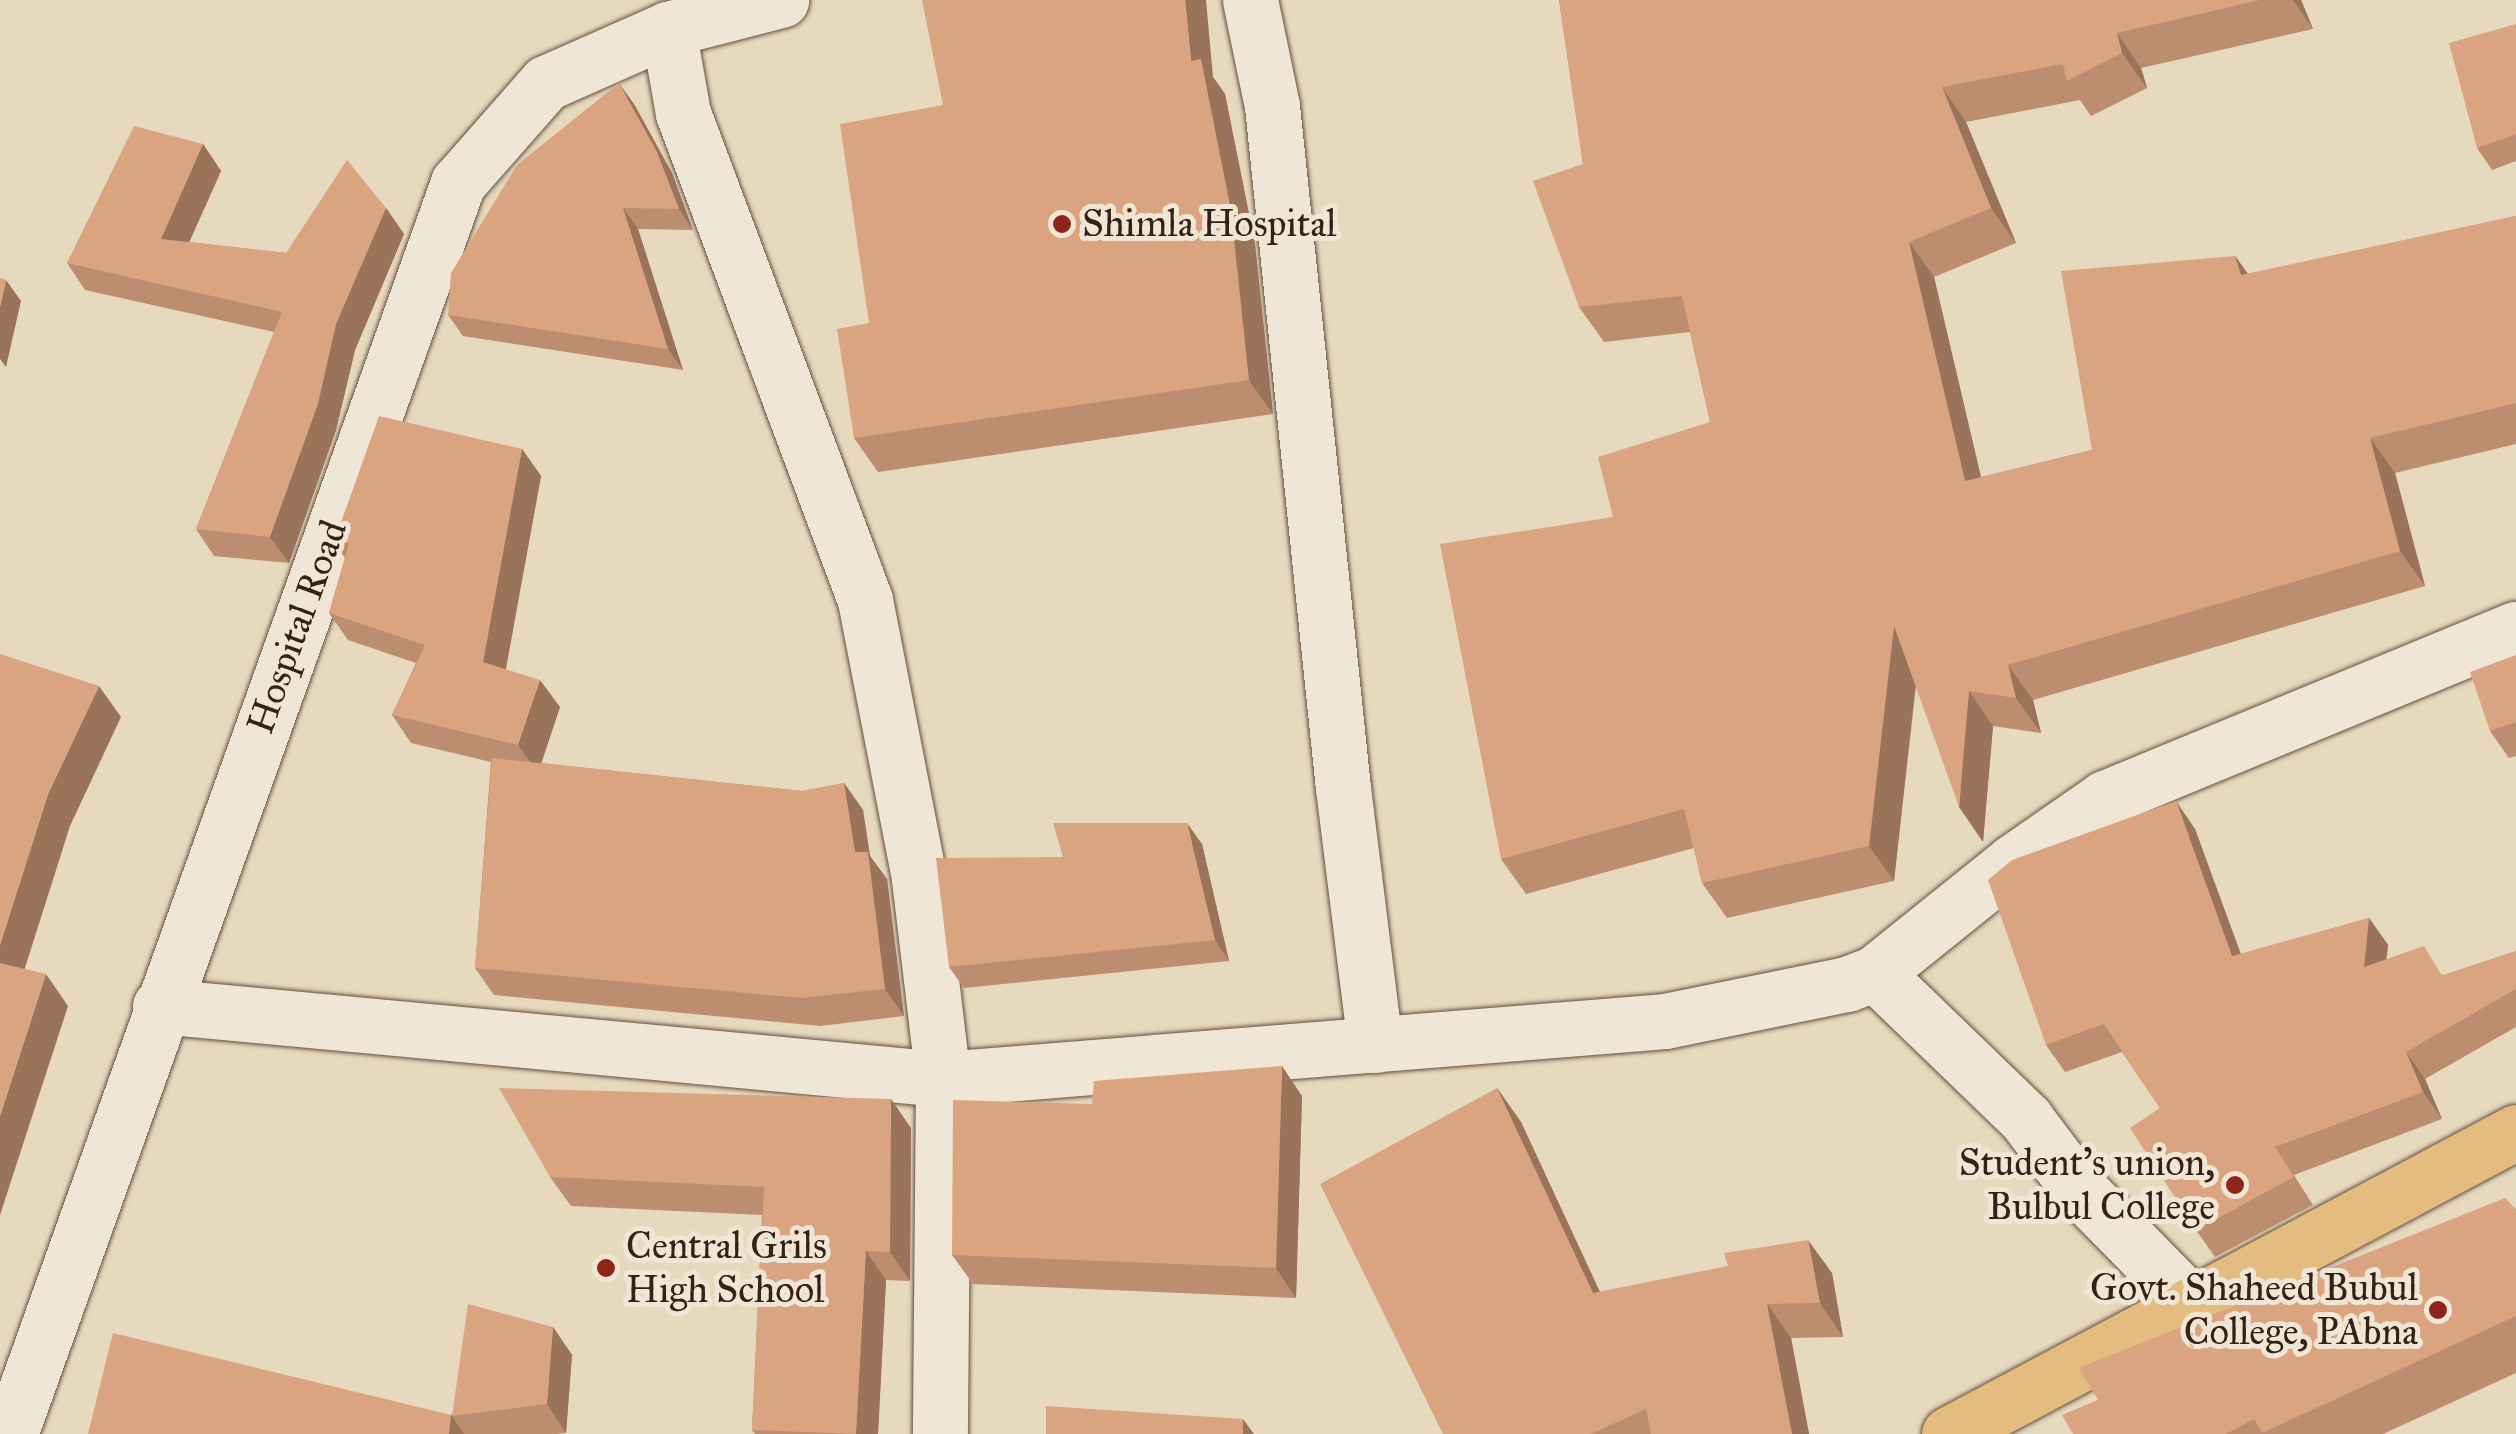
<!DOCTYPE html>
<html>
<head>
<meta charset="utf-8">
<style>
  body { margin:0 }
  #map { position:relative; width:2516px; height:1434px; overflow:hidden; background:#e7d9be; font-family:"IM FELL Great Primer",serif }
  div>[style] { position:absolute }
  .roads { filter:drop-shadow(0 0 2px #634f3e) drop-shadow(0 0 2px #634f3e) }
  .street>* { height:55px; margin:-27.5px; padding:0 27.5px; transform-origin:27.5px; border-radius:27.5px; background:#efe6d5 }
  .secondary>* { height:55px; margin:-27.5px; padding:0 27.5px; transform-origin:27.5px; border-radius:27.5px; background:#efe6d5 }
  .primary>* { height:55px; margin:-27.5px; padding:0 27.5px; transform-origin:27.5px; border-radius:27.5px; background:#e4bc7f }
  .wall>* { inset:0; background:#bc8d6e }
  .shaded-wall>* { inset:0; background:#99735a }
  .building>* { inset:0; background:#dba480 }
  .dots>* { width:28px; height:28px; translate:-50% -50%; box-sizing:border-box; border:5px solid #efe6d5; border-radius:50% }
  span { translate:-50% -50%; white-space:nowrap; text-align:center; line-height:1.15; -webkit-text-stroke:10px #efe6d5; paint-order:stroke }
  .poi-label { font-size:38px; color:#372114 }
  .left { translate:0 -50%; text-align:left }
  .right { translate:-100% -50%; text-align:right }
  .street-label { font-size:38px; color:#372114 }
</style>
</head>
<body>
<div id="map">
  <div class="roads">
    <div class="street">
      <div style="left:1250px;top:0;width:108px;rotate:78.3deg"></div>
      <div style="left:1272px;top:106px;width:686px;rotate:84.06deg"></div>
      <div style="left:1343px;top:788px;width:259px;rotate:82.9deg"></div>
      <div style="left:668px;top:29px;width:85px;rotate:79.9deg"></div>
      <div style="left:683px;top:113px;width:520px;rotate:69.51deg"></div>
      <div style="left:865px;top:600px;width:284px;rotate:79deg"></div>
      <div style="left:919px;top:879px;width:201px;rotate:83.2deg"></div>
      <div style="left:943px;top:1079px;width:355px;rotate:90.5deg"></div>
      <div style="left:1875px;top:973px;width:210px;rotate:44deg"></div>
      <div style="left:2026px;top:1119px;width:85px;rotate:53.1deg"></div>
      <div style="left:2077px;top:1187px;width:165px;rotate:45.5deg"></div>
      <div style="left:160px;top:1006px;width:786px;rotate:5.33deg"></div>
      <div style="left:943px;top:1079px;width:724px;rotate:-4.59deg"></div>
      <div style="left:1665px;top:1021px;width:186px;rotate:-11.5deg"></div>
      <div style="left:1847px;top:984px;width:30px;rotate:-21deg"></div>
      <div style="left:1875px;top:973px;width:177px;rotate:-38.8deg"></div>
      <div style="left:2013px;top:862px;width:112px;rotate:-34.8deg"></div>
      <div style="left:2105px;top:798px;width:444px;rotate:-22.4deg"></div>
    </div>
    <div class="secondary">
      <div style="left:10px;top:1434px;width:1329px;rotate:-70.3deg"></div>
      <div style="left:458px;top:183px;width:133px;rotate:-48.7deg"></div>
      <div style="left:546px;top:83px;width:133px;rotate:-23.9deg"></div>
      <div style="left:668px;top:29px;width:117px;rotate:-14.4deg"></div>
    </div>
    <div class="primary">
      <div style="left:1949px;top:1434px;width:642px;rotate:-28.04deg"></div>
    </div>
  </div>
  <div class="wall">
    <div style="clip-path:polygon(1559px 0,2301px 0,2313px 29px,2141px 68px,2147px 88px,2091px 116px,2080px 100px,1966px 122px,2016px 243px,1934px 277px,1981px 477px,2092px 450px,2235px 256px,2248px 274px,2516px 216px,2516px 444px,2395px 473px,2425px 586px,2033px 700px,2041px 733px,1993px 726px,1983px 842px,1916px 687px,1894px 881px,1727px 918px,1702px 883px,1694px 848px,1526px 894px,1501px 859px,1613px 517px,1710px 422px,1690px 332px,1604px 342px,1579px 307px,1583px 164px)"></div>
    <div style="clip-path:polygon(2516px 24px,2516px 161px,2492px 170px,2477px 148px)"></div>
    <div style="clip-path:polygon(1213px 77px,1225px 94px,1255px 244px,1273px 414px,878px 472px,854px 438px)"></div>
    <div style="clip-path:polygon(634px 104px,672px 173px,693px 230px,638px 229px,683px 370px,463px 336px,448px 315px)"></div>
    <div style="clip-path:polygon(203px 144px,221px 171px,189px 242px,286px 253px,386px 208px,404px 234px,355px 350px,336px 430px,289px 563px,214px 556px,196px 529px,274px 332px,85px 290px,67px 263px)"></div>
    <div style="clip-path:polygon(522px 449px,541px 476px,506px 669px,560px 707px,541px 763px,802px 791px,844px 783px,863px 810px,870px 856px,887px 879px,904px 1016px,820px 1026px,494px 995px,475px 968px,491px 762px,411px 743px,392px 715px,416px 663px,348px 640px,329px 613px,345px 558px,334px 542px)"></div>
    <div style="clip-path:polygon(2516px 655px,2516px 756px,2509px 758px,2490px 731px)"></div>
    <div style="clip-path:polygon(2195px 829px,2241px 954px,2369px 918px,2388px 945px,2386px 959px,2444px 975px,2516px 951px,2516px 1027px,2425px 1079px,2442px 1119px,2294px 1175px,2313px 1205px,2215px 1257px,2196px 1230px,2160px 1108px,2122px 1052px,2065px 1072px,2046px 1045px)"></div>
    <div style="clip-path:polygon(1202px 844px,1229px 961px,964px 988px,949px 967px,1063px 857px)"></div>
    <div style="clip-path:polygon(1497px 1088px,1521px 1122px,1600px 1292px,1832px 1273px,1843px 1337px,1791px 1338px,1809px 1434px,1443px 1434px)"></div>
    <div style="clip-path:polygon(1302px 1096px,1296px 1298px,973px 1284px,952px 1255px,1092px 1104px)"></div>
    <div style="clip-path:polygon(911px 1128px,910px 1281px,886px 1280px,878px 1434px,755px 1434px,752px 1430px,762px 1215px,571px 1206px,550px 1177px)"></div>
    <div style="clip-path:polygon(2516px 1209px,2516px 1373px,2383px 1434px,2073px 1434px,2098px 1400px)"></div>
    <div style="clip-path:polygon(553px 1327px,572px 1355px,566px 1433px,555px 1434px,88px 1434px,451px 1415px)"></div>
  </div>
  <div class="shaded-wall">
    <div style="clip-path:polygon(1185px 0,1206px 0,1213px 77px,1225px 94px,1255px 244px,1273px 414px,1249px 380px,1191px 61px)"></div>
    <div style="clip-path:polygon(2293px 0,2301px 0,2313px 29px)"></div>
    <div style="clip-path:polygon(2117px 33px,2141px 68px,2147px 88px,2122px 53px)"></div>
    <div style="clip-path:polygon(619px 83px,634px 104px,672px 173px,693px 230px,679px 209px)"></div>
    <div style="clip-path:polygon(1942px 87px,1966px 122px,2016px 243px,1991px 208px)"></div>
    <div style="clip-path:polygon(203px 144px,221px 171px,179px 265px,161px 239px)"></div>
    <div style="clip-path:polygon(386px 208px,404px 234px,355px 350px,336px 430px,289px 563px,270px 537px,336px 324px)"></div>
    <div style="clip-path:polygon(623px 208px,638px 229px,683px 370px,668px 349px)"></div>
    <div style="clip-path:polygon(1909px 242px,1934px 277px,1990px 516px,1965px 481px)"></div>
    <div style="clip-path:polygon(2235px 256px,2260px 291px,2241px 275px)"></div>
    <div style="clip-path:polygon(6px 280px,21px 301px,6px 367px,0 359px,0 307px)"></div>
    <div style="clip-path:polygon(2370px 438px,2395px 473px,2425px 586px,2400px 551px)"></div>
    <div style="clip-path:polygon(522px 449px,541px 476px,502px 689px,483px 662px)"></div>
    <div style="clip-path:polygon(1894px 626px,1918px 661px,1894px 881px,1869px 846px)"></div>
    <div style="clip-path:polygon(2008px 665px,2033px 700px,2041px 733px,2016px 698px)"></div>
    <div style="clip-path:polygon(540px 680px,560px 707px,538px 773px,518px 745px)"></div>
    <div style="clip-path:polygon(99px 686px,121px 717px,70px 826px,17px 993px,0 969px,0 945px,48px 794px)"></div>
    <div style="clip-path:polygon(1969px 691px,1993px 726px,1983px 842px,1959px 807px)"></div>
    <div style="clip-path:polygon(844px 783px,863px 810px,870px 856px,887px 879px,904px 1016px,885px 989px,855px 852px)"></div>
    <div style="clip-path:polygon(2176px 801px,2195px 829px,2251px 983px,2232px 956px)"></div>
    <div style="clip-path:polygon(1187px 823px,1202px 844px,1229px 961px,1215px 940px)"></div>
    <div style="clip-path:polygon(2369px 918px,2388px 945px,2383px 994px,2364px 967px)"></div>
    <div style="clip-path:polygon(46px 974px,68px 1006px,0 1215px,0 1116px)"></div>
    <div style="clip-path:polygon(2406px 1052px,2425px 1079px,2442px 1119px,2423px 1092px)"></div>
    <div style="clip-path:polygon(1282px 1066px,1302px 1096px,1296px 1298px,1276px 1268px)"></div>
    <div style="clip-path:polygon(1497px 1088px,1521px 1122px,1616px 1327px,1593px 1293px)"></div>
    <div style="clip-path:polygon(891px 1099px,911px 1128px,910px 1281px,890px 1252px)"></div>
    <div style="clip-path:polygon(1808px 1240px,1832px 1273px,1843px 1337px,1820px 1303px)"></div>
    <div style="clip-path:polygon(866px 1251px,886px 1280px,878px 1434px,856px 1434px)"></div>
    <div style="clip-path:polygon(1767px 1304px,1791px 1338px,1809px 1434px,1792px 1434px)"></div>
    <div style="clip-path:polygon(553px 1327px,572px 1355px,566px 1433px,547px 1404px)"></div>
    <div style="clip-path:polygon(451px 1415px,464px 1434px,449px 1434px)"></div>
    <div style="clip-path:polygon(1243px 1419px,1254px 1434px,1243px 1434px)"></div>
  </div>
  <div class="building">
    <div style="clip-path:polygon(922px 0,1185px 0,1191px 61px,1201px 59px,1231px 210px,1249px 380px,854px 438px,837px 329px,869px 323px,840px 124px,943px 105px)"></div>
    <div style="clip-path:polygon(1559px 0,2260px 0,2117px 33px,2122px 53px,2067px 81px,2063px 64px,1942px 87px,1991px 208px,1909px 242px,1965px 481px,2092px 450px,2061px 271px,2235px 256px,2241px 275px,2516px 216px,2516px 403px,2370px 438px,2400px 551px,2008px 665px,2016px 698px,1969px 691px,1959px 807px,1894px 626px,1869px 846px,1702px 883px,1684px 809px,1501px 859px,1440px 544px,1613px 517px,1598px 457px,1710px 422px,1682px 296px,1579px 307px,1533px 181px,1583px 164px)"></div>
    <div style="clip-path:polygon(2516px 24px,2516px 134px,2477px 148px,2449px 43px)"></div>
    <div style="clip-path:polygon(619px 83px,657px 152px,679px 209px,623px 208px,668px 349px,448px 315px,451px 273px,517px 165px)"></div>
    <div style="clip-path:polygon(134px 126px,203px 144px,161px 239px,286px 253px,347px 160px,386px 208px,336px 324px,318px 404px,270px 537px,196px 529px,282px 312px,67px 263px)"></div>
    <div style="clip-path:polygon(0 278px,6px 280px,0 307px)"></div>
    <div style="clip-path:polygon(379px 416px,522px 449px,483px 662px,540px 680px,518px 745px,392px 715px,425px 645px,329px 613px,349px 543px,334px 542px)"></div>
    <div style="clip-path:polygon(0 654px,99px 686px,48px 794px,0 945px)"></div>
    <div style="clip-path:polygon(2516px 655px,2516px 722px,2490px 731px,2470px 672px)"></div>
    <div style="clip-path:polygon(492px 758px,802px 791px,844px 783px,855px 852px,868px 852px,885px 989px,801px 998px,475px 968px)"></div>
    <div style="clip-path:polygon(2176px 801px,2232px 956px,2369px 918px,2364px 967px,2424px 946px,2442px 976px,2516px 951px,2516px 989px,2406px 1052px,2423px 1092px,2275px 1147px,2294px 1177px,2196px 1230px,2130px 1128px,2160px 1108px,2104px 1024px,2046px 1045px,1988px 880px,2012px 860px)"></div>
    <div style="clip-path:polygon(1053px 823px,1187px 823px,1215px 940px,949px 967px,936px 858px,1063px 857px)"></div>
    <div style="clip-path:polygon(0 963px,46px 974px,0 1116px)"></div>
    <div style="clip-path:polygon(1282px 1066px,1276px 1268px,952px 1255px,953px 1100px,1092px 1104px,1094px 1081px)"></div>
    <div style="clip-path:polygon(499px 1088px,891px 1099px,890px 1252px,866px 1251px,856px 1434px,752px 1430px,764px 1187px,550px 1177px)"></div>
    <div style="clip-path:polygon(1497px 1088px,1593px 1293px,1728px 1266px,1724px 1253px,1808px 1240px,1820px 1303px,1767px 1304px,1792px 1434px,1651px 1434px,1646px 1409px,1591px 1434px,1443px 1434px,1320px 1184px)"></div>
    <div style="clip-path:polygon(2505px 1198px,2516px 1209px,2516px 1316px,2262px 1433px,2254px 1419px,2226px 1434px,2073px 1434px,2062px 1415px,2098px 1400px,2079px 1368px)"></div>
    <div style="clip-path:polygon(468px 1304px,553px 1327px,547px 1404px,452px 1416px)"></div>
    <div style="clip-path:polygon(113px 1333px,451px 1415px,449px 1434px,88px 1434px)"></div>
    <div style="clip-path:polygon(1046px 1406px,1243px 1419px,1243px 1434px,1046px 1434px)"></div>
  </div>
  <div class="dots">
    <div style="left:1062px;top:224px;background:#8f2418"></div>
    <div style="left:2235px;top:1185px;background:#8f2418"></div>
    <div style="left:606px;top:1268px;background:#8f2418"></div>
    <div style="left:2438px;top:1310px;background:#8f2418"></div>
  </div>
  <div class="poi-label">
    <span class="left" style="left:1082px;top:224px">Shimla Hospital</span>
    <span class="right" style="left:2215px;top:1185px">Student's union,<br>Bulbul College</span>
    <span class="left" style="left:626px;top:1268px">Central Grils<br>High School</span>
    <span class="right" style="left:2418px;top:1310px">Govt. Shaheed Bubul<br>College, PAbna</span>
  </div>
  <div class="street-label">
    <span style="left:297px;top:627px;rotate:-70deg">Hospital Road</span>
  </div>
</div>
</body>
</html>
